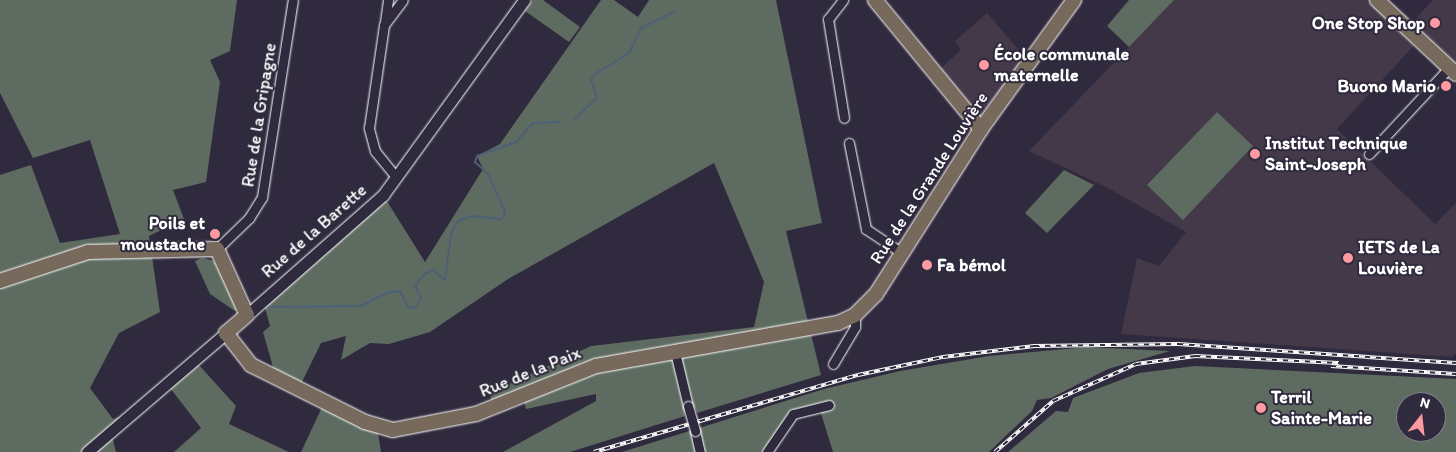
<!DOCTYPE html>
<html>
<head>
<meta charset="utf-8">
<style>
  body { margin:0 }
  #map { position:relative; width:1456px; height:452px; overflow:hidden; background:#2f2a3d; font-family:Itim,sans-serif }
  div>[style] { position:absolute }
  .built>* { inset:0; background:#433949 }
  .green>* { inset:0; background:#5e6b60 }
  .stream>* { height:2px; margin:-1px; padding:0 1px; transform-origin:1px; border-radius:1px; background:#4c6077 }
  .roads { filter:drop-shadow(0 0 1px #fff) drop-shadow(0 0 1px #fff) }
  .minor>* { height:9px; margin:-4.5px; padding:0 4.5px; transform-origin:4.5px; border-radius:4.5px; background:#2f2a3d }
  .tertiary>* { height:11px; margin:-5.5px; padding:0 5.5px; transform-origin:5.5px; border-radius:5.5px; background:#2f2a3d }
  .primary>* { height:14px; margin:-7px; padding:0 7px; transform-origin:7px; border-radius:7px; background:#77695c }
  .rail>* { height:4px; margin-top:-2px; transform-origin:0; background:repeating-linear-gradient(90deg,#2f2a3d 0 5.5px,#fff 0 11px); box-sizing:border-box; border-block:1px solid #fff }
  .bridges { filter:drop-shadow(0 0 1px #fff) drop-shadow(0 0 1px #fff) }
  .minor-bridge>* { height:9px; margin:-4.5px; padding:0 4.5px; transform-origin:4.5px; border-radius:4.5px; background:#2f2a3d }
  .dots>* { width:14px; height:14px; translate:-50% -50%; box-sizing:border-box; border:2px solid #2f2a3d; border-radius:50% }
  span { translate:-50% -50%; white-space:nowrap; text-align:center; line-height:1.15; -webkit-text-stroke:4px #2f2a3d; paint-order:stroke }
  .poi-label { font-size:18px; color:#fff; font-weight:700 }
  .right { translate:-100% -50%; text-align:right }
  .left { translate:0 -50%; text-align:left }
  .street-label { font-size:18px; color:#fff }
  .north { position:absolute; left:1396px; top:392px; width:50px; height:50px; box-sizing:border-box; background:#2f2a3d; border:1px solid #827f8b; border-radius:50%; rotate:16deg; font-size:14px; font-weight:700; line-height:20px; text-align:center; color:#fff }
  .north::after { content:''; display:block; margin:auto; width:18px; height:22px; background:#ff9aa2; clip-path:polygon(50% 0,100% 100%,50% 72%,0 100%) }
</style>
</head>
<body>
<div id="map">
  <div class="built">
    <div style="clip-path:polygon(1174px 0,1377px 0,1407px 28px,1433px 0,1456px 0,1456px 74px,1419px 40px,1337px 129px,1435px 224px,1456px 203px,1456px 353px,1452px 357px,1121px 334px,1137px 258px,1159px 266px,1186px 232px,1108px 188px,1029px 151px)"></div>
    <div style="clip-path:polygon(987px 13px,1027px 59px,987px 115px,985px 111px,979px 117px,940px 69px,961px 50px,955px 41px)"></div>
  </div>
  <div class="green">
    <div style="clip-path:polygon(0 0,237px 0,230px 51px,210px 60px,220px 82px,206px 182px,173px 190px,184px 219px,149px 236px,160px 312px,119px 333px,90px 388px,113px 419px,136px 411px,111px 432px,116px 452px,0 452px,0 175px,31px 165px,60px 243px,120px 234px,90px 140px,33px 158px,0 93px)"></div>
    <div style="clip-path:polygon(533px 0,543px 0,580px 27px,569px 42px,525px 11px)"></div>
    <div style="clip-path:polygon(601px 0,614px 0,638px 17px,649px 0,776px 0,822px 223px,786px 231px,821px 375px,697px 413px,679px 369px,685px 416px,570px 452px,503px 452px,596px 401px,596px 394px,526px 409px,522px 394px,492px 407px,490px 393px,591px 346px,754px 327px,764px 282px,714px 163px,508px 279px,430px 332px,389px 344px,370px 343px,341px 360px,346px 336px,321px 343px,300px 386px,275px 374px,263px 332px,270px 326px,263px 300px,383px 195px,425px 262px,483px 169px,477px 156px,500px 144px)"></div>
    <div style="clip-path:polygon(1129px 0,1174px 0,1129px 47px,1107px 26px)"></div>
    <div style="clip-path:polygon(1217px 112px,1253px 146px,1183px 220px,1147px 185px)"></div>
    <div style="clip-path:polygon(1064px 170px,1094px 185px,1047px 233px,1025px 213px)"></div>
    <div style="clip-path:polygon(202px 258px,215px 261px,238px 308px,235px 311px,210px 294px,195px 261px)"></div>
    <div style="clip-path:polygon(1087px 347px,1170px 351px,1108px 369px,1051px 398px,1037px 400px,1032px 411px,989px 452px,833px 452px,819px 407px,798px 410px,767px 452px,622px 452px,824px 389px,900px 371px,989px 356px)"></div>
    <div style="clip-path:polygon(198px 364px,236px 406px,229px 424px,289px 452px,174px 452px,201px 428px,167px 384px)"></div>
    <div style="clip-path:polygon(evenodd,1195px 366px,1456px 379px,1456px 452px,1008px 452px,1056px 411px,1068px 412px,1073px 398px,1139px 373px,1195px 366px,1406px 402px,1436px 402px,1436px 432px,1406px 432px,1406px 402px)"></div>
    <div style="clip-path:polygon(324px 403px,377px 427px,381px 452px,301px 452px)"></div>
  </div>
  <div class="stream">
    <div style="left:574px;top:120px;width:32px;rotate:-44deg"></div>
    <div style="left:597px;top:98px;width:19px;rotate:-108deg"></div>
    <div style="left:591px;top:80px;width:7px;rotate:-56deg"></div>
    <div style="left:595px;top:74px;width:40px;rotate:-32deg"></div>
    <div style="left:629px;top:53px;width:28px;rotate:-64deg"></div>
    <div style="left:641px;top:28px;width:37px;rotate:-26deg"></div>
    <div style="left:268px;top:307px;width:93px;rotate:-0.6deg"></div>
    <div style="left:361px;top:306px;width:28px;rotate:-27deg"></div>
    <div style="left:386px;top:293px;width:14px;rotate:-8deg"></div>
    <div style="left:400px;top:291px;width:18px;rotate:63deg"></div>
    <div style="left:408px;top:307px;width:7px;rotate:8deg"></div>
    <div style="left:415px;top:308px;width:12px;rotate:-59deg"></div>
    <div style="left:421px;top:298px;width:14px;rotate:-115deg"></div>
    <div style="left:415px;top:285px;width:15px;rotate:-48deg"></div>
    <div style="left:425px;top:274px;width:9px;rotate:-27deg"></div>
    <div style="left:433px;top:270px;width:16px;rotate:40deg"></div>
    <div style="left:445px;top:280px;width:46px;rotate:-82.6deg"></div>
    <div style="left:451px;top:234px;width:15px;rotate:-62deg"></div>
    <div style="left:458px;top:221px;width:15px;rotate:-20deg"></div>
    <div style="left:472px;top:216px;width:30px;rotate:6deg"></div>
    <div style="left:502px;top:219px;width:9px;rotate:-69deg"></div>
    <div style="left:505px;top:211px;width:41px;rotate:-114.7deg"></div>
    <div style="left:488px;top:174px;width:18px;rotate:-137deg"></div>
    <div style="left:475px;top:162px;width:6px;rotate:-72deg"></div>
    <div style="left:477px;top:156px;width:41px;rotate:-19.7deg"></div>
    <div style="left:516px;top:142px;width:25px;rotate:-48deg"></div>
    <div style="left:533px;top:123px;width:26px;rotate:-2deg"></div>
  </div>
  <div class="roads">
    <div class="minor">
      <div style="left:843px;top:0;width:24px;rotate:128deg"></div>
      <div style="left:828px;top:19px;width:100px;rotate:80.8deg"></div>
      <div style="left:385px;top:22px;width:22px;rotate:-82deg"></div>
      <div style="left:849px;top:143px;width:88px;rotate:78.8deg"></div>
      <div style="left:866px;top:229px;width:43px;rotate:33.7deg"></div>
      <div style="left:1369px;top:154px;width:117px;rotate:-47.1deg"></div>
      <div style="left:396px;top:177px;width:33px;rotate:-129deg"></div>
      <div style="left:375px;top:151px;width:24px;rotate:-105deg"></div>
      <div style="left:369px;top:128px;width:104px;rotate:-81.7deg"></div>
      <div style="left:384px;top:25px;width:31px;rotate:-53deg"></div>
      <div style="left:217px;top:249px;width:45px;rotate:-44.1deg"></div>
      <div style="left:249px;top:218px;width:25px;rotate:-58deg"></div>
      <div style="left:262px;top:197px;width:199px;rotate:-81.1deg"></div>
      <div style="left:675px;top:352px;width:56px;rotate:76.5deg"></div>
      <div style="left:833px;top:364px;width:43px;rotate:-59.3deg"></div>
      <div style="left:855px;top:327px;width:12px;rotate:-90deg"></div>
      <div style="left:695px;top:431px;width:22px;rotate:77deg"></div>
      <div style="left:767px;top:452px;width:46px;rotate:-55.6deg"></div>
      <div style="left:793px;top:414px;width:37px;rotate:-14deg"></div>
    </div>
    <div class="tertiary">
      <div style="left:247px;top:315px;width:181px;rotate:-41.4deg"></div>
      <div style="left:383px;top:195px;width:241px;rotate:-54.1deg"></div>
      <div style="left:87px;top:452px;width:183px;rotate:-40.6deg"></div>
    </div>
    <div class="primary">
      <div style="left:875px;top:0;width:167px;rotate:50.6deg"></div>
      <div style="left:1377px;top:0;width:108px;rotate:43.1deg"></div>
      <div style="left:0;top:281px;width:93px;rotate:-18.2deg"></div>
      <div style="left:88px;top:252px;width:129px;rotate:-1.3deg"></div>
      <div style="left:217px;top:249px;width:72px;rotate:65.6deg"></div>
      <div style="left:247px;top:315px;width:28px;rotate:139deg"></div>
      <div style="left:226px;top:333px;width:41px;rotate:52deg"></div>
      <div style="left:251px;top:365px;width:127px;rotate:26.6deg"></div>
      <div style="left:365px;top:422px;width:29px;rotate:16deg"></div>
      <div style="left:393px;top:430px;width:85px;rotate:-10.9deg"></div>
      <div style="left:476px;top:414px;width:129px;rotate:-21.8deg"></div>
      <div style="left:596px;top:366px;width:246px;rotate:-10.1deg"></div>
      <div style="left:838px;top:323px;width:19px;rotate:-25deg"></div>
      <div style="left:855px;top:315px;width:30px;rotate:-45deg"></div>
      <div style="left:876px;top:294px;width:196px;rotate:-57.5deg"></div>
      <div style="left:981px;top:129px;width:159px;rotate:-54.2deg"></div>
    </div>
  </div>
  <div class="rail">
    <div style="left:1331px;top:366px;width:125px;rotate:3.7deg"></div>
    <div style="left:594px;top:452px;width:275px;rotate:-16.3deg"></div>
    <div style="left:858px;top:375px;width:87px;rotate:-12deg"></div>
    <div style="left:943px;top:357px;width:92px;rotate:-6.9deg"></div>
    <div style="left:1034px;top:346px;width:144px;rotate:-0.8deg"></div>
    <div style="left:1178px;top:344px;width:279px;rotate:3.9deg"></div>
    <div style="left:995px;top:452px;width:77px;rotate:-41.3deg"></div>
    <div style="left:1053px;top:401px;width:91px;rotate:-24deg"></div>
    <div style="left:1136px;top:364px;width:60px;rotate:-7.7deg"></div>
    <div style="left:1195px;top:356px;width:144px;rotate:2.8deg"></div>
  </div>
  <div class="bridges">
    <div class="minor-bridge">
      <div style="left:688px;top:406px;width:26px;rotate:74deg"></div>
    </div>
  </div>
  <div class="dots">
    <div style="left:1435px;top:23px;background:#ff9aa2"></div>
    <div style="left:984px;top:65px;background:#ff9aa2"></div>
    <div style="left:1446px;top:86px;background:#ff9aa2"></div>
    <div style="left:1255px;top:154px;background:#ff9aa2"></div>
    <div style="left:215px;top:234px;background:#ff9aa2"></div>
    <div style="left:1348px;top:258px;background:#ff9aa2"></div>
    <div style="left:927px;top:265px;background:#ff9aa2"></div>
    <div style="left:1261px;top:408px;background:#ff9aa2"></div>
  </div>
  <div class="poi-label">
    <span class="right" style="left:1425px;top:23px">One Stop Shop</span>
    <span class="left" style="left:994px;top:65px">École communale<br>maternelle</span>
    <span class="right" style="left:1436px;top:86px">Buono Mario</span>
    <span class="left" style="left:1265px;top:154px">Institut Technique<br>Saint-Joseph</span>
    <span class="right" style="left:205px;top:234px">Poils et<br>moustache</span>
    <span class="left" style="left:1358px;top:258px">IETS de La<br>Louvière</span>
    <span class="left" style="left:937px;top:265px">Fa bémol</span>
    <span class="left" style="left:1271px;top:408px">Terril<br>Sainte-Marie</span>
  </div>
  <div class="street-label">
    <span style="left:259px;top:115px;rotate:-81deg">Rue de la Gripagne</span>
    <span style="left:929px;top:178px;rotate:-57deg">Rue de la Grande Louvière</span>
    <span style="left:314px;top:231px;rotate:-41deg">Rue de la Barette</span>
    <span style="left:530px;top:372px;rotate:-22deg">Rue de la Paix</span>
  </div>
  <div class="north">N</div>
</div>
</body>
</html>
